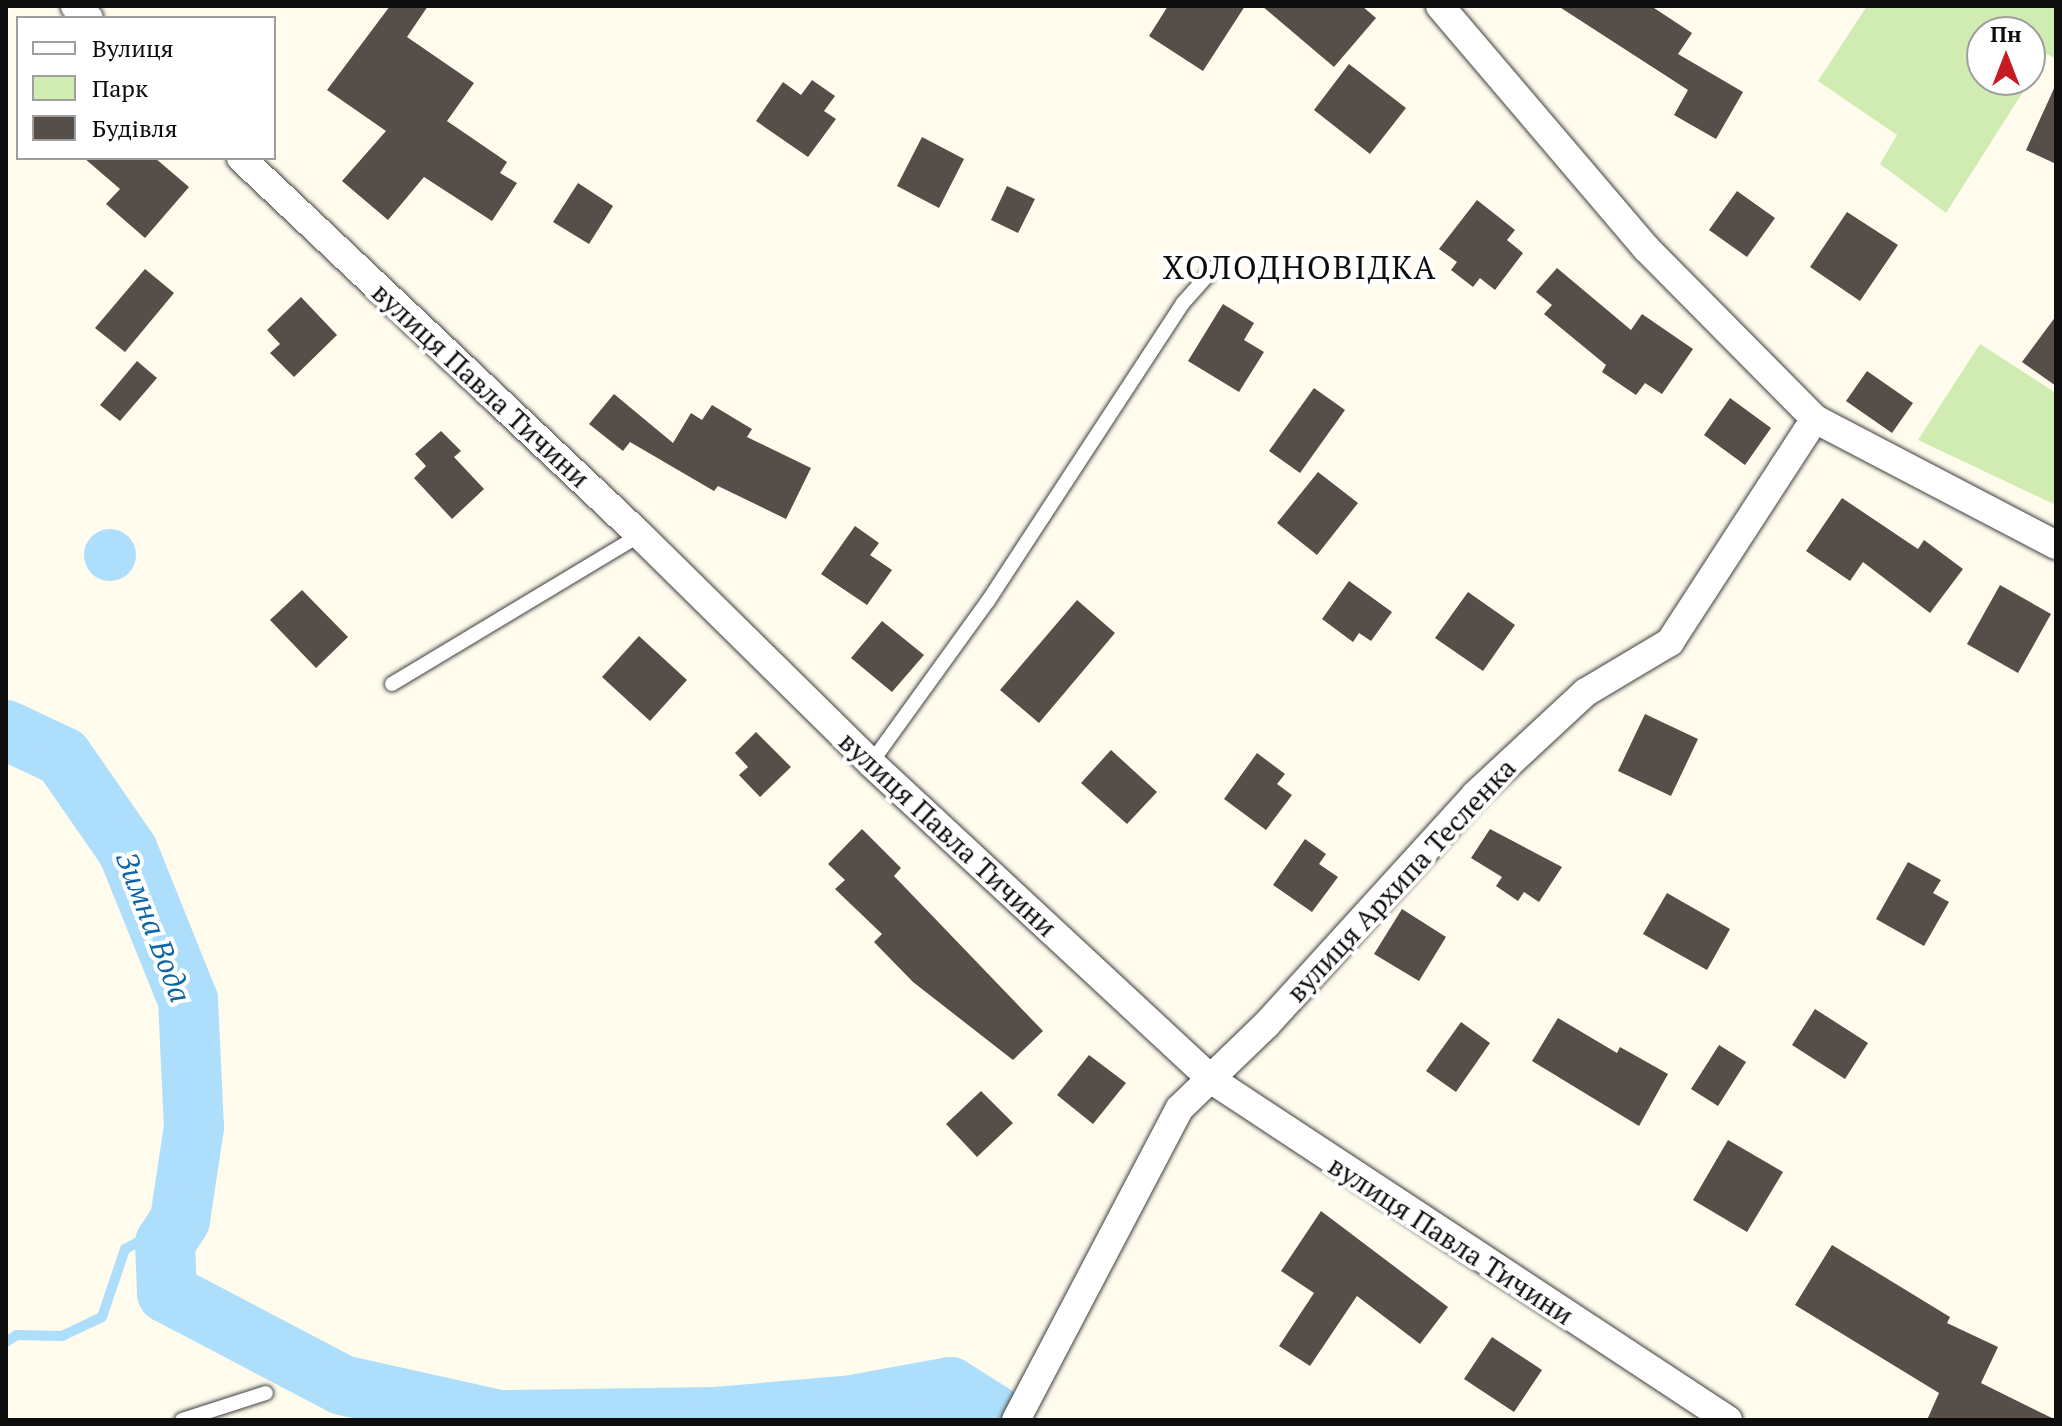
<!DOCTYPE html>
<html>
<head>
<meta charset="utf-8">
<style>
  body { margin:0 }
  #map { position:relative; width:2062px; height:1426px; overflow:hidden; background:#fffbed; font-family:"PT Serif",serif }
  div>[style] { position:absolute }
  .green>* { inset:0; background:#d1ecb3 }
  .water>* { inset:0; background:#addefb }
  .round { border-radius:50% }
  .stream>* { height:10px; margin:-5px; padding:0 5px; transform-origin:5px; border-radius:5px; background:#addefb }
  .river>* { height:60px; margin:-30px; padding:0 30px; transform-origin:30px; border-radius:30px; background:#addefb }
  .building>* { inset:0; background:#564e48 }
  .roads { filter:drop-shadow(0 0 2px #404040) drop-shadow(0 0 2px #404040) }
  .lane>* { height:14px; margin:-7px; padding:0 7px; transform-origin:7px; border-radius:7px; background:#fff }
  .street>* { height:28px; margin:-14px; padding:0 14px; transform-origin:14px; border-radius:14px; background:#fff }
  span { translate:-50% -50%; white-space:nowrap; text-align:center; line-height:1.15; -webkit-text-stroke:8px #fff; paint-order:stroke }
  .street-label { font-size:28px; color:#0d0d0d }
  .water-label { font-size:30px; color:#0d65a7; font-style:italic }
  .quarter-label { font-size:32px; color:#0d0d0d; letter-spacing:2px }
  .frame { position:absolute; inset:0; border:8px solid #0d0d0d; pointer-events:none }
  .legend { position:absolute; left:16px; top:16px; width:260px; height:144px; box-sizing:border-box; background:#fff; border:2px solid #9e9e9e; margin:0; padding:10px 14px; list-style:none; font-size:24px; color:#0d0d0d }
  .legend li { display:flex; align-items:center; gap:16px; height:40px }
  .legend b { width:40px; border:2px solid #9e9e9e }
  .north { position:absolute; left:1966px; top:16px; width:80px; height:80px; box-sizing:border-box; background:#fff; border:2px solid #9e9e9e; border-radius:50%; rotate:0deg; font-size:22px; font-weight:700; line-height:32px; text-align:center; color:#0d0d0d }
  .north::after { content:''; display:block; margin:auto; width:28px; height:36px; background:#c71b24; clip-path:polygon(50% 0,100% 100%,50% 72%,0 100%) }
</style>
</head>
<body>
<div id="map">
  <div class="green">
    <div style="clip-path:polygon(evenodd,1867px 6px,2056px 6px,2056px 59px,2047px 54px,1946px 213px,1880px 164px,1897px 135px,1818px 81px,1867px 6px,1982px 32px,2030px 32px,2030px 80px,1982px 80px,1982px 32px)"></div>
    <div style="clip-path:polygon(1980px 344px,2056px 393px,2056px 505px,1918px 440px)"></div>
  </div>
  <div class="water">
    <div class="round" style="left:84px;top:529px;width:52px;height:52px"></div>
  </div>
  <div class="stream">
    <div style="left:6px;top:1342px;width:13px;rotate:-32deg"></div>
    <div style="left:17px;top:1335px;width:45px;rotate:1.3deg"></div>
    <div style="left:62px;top:1336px;width:44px;rotate:-25.4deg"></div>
    <div style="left:102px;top:1317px;width:72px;rotate:-71.3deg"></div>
    <div style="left:125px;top:1249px;width:62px;rotate:-27.8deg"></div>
  </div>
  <div class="river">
    <div style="left:6px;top:730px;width:63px;rotate:25.3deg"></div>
    <div style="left:63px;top:757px;width:114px;rotate:55.3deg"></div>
    <div style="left:128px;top:851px;width:161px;rotate:68.1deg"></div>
    <div style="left:188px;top:1000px;width:127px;rotate:87.3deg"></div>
    <div style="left:194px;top:1127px;width:94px;rotate:98.6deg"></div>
    <div style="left:180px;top:1220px;width:27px;rotate:123deg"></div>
    <div style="left:165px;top:1243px;width:50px;rotate:87.7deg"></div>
    <div style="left:167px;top:1293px;width:198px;rotate:27.7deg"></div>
    <div style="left:342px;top:1385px;width:161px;rotate:12.6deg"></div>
    <div style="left:507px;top:1420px;width:209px;rotate:-0.8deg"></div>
    <div style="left:716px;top:1417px;width:137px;rotate:-5deg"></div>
    <div style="left:852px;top:1405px;width:100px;rotate:-10.4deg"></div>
    <div style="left:950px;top:1387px;width:51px;rotate:32.1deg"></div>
  </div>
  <div class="building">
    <div style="clip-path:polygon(390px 6px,428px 6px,407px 37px,474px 83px,447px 121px,507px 162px,500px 173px,517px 183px,492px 221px,424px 177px,388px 220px,342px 181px,386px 131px,327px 90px)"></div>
    <div style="clip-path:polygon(1168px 6px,1245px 6px,1203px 71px,1149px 36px)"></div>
    <div style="clip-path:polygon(1262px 6px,1362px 6px,1376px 18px,1334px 67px)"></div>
    <div style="clip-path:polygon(1558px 6px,1651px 6px,1692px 33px,1678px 54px,1743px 92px,1716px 139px,1674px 115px,1688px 90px)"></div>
    <div style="clip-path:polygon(1349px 64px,1406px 108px,1370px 154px,1314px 110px)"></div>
    <div style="clip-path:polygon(812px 80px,835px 96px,824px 111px,836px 119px,808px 157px,756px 121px,783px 82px,801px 95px)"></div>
    <div style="clip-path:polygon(2056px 84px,2056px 164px,2026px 150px)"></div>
    <div style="clip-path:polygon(922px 137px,964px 159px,939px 208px,897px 186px)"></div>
    <div style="clip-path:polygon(84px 158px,155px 158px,189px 187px,145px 238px,106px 204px,120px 189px)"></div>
    <div style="clip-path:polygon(578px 183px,613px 206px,589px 244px,553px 222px)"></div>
    <div style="clip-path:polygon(1007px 186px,1035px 199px,1018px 233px,991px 220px)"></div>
    <div style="clip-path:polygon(1737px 191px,1775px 218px,1747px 257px,1709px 230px)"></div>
    <div style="clip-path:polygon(1477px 200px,1515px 230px,1507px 240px,1523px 253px,1495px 290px,1480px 278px,1473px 287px,1451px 270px,1457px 262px,1439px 249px)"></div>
    <div style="clip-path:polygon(1847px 212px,1898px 245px,1860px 301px,1810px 267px)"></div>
    <div style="clip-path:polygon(1557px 268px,1631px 330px,1642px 314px,1693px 349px,1662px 394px,1645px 383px,1636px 395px,1602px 372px,1606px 365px,1544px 314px,1552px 305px,1536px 292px)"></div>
    <div style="clip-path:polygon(145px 269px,174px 293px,125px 352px,95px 328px)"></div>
    <div style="clip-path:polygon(301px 297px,337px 335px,294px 377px,270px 353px,280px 344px,267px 330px)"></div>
    <div style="clip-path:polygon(1223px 304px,1254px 323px,1244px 340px,1264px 352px,1239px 392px,1188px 361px)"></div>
    <div style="clip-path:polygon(2056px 316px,2056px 386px,2022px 362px)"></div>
    <div style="clip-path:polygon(137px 361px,157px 378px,120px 421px,100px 405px)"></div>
    <div style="clip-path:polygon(1867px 371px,1913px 403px,1892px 433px,1846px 401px)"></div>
    <div style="clip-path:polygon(1314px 388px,1345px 410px,1300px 473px,1269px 451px)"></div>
    <div style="clip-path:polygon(614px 394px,673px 443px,691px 413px,702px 420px,712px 405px,752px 429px,747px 437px,811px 468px,786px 519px,718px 486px,714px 491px,630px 442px,623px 451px,589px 424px)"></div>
    <div style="clip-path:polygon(1730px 398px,1771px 428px,1745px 465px,1704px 435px)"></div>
    <div style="clip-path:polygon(441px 431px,461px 451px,454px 457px,484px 489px,452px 519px,414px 478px,426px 466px,415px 454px)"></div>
    <div style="clip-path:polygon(1318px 472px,1358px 503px,1317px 555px,1277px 523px)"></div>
    <div style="clip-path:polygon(1842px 498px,1918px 549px,1924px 540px,1963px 569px,1930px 613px,1863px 562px,1850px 581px,1806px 551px)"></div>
    <div style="clip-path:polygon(855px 526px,879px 543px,870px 555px,892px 570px,867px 605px,821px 574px)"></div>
    <div style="clip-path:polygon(1349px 581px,1392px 612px,1371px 641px,1359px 633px,1353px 642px,1322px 619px)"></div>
    <div style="clip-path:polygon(2000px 585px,2051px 614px,2018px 673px,1967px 644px)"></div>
    <div style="clip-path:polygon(302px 590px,348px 637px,316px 668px,270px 620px)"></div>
    <div style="clip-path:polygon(1468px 592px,1515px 625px,1483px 671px,1435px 638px)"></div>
    <div style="clip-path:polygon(1077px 600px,1115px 633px,1039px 723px,1000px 690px)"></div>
    <div style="clip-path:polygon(882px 621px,924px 655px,892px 692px,851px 658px)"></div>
    <div style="clip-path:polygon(639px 636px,687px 680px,650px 721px,602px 677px)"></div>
    <div style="clip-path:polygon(1645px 714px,1698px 739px,1671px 796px,1618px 771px)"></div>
    <div style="clip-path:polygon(756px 732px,791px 767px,760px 797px,739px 775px,748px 767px,735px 753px)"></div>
    <div style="clip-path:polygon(1111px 750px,1157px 792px,1127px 824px,1081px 783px)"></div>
    <div style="clip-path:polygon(1257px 753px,1285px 774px,1277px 784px,1292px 795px,1266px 830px,1224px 799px)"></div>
    <div style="clip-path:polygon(862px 829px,901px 868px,894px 876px,1043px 1031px,1013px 1060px,913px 982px,874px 942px,882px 934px,835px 889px,845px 880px,828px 864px)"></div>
    <div style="clip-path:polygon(1490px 829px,1562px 867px,1539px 902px,1524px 892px,1518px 901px,1496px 886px,1502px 877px,1471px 858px)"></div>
    <div style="clip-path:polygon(1305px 839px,1326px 854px,1319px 864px,1338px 877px,1312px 912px,1273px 885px)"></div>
    <div style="clip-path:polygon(1908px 862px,1941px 880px,1933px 893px,1949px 902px,1924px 946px,1876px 919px)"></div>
    <div style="clip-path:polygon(1667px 893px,1730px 929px,1707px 970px,1643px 934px)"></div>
    <div style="clip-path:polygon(1402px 909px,1446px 937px,1419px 981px,1374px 954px)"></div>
    <div style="clip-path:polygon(1815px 1009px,1868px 1043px,1845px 1079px,1792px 1045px)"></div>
    <div style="clip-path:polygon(1558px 1018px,1617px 1053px,1620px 1047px,1668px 1074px,1639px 1126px,1532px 1061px)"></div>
    <div style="clip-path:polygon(1461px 1022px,1490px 1043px,1456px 1092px,1426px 1071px)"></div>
    <div style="clip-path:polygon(1719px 1045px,1746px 1062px,1718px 1106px,1691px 1089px)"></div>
    <div style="clip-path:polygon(1089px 1055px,1126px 1083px,1093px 1124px,1057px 1095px)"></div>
    <div style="clip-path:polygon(981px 1091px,1013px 1123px,977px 1157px,946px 1124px)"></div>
    <div style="clip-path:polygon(1728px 1140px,1783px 1172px,1747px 1232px,1693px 1200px)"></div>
    <div style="clip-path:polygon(1321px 1211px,1448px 1307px,1420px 1344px,1357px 1296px,1310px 1366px,1279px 1346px,1314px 1293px,1281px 1271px)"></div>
    <div style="clip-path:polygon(1832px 1245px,1950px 1317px,1947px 1323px,1998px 1347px,1981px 1383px,2056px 1420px,1927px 1420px,1939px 1393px,1795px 1305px)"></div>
    <div style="clip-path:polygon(1492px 1337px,1542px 1370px,1514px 1412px,1464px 1379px)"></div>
  </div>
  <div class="roads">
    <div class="lane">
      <div style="left:392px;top:684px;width:289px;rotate:-31deg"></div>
      <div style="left:871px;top:763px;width:200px;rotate:-54.2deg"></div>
      <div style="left:988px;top:601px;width:356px;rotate:-56.8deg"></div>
      <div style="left:1183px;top:303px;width:50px;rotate:-48.3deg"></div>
      <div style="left:182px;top:1420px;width:88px;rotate:-17.8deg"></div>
    </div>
    <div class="street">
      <div style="left:75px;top:6px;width:18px;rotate:41deg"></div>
      <div style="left:1440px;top:6px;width:318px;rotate:49.6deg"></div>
      <div style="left:1646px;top:248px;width:240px;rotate:45.3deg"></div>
      <div style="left:1815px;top:419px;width:272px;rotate:27.6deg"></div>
      <div style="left:241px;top:158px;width:549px;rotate:43.38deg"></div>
      <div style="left:640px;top:535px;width:325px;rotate:44.6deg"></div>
      <div style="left:871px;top:763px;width:466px;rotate:42.9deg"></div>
      <div style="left:1212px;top:1080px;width:618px;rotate:33.38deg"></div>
      <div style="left:1016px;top:1420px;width:352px;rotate:-62.3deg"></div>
      <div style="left:1180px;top:1108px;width:120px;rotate:-44deg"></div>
      <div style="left:1266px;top:1025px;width:311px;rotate:-47.7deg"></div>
      <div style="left:1475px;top:795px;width:151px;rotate:-42.9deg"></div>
      <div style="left:1586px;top:692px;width:98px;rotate:-30.8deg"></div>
      <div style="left:1670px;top:642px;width:266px;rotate:-57deg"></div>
    </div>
  </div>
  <div class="street-label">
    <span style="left:481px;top:385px;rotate:43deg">вулиця Павла Тичини</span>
    <span style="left:948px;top:834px;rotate:43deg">вулиця Павла Тичини</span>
    <span style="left:1401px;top:880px;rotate:-47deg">вулиця Архипа Тесленка</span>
    <span style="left:1451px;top:1240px;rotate:33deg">вулиця Павла Тичини</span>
  </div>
  <div class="water-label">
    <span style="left:154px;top:927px;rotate:69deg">Зимна Вода</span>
  </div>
  <div class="quarter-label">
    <span style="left:1300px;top:267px">ХОЛОДНОВІДКА</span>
  </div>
  <div class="frame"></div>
  <ul class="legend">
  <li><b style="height:10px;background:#fff"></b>Вулиця</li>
  <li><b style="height:22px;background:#d1ecb3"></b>Парк</li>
  <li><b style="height:22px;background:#564e48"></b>Будівля</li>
  </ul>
  <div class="north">Пн</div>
</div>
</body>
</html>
